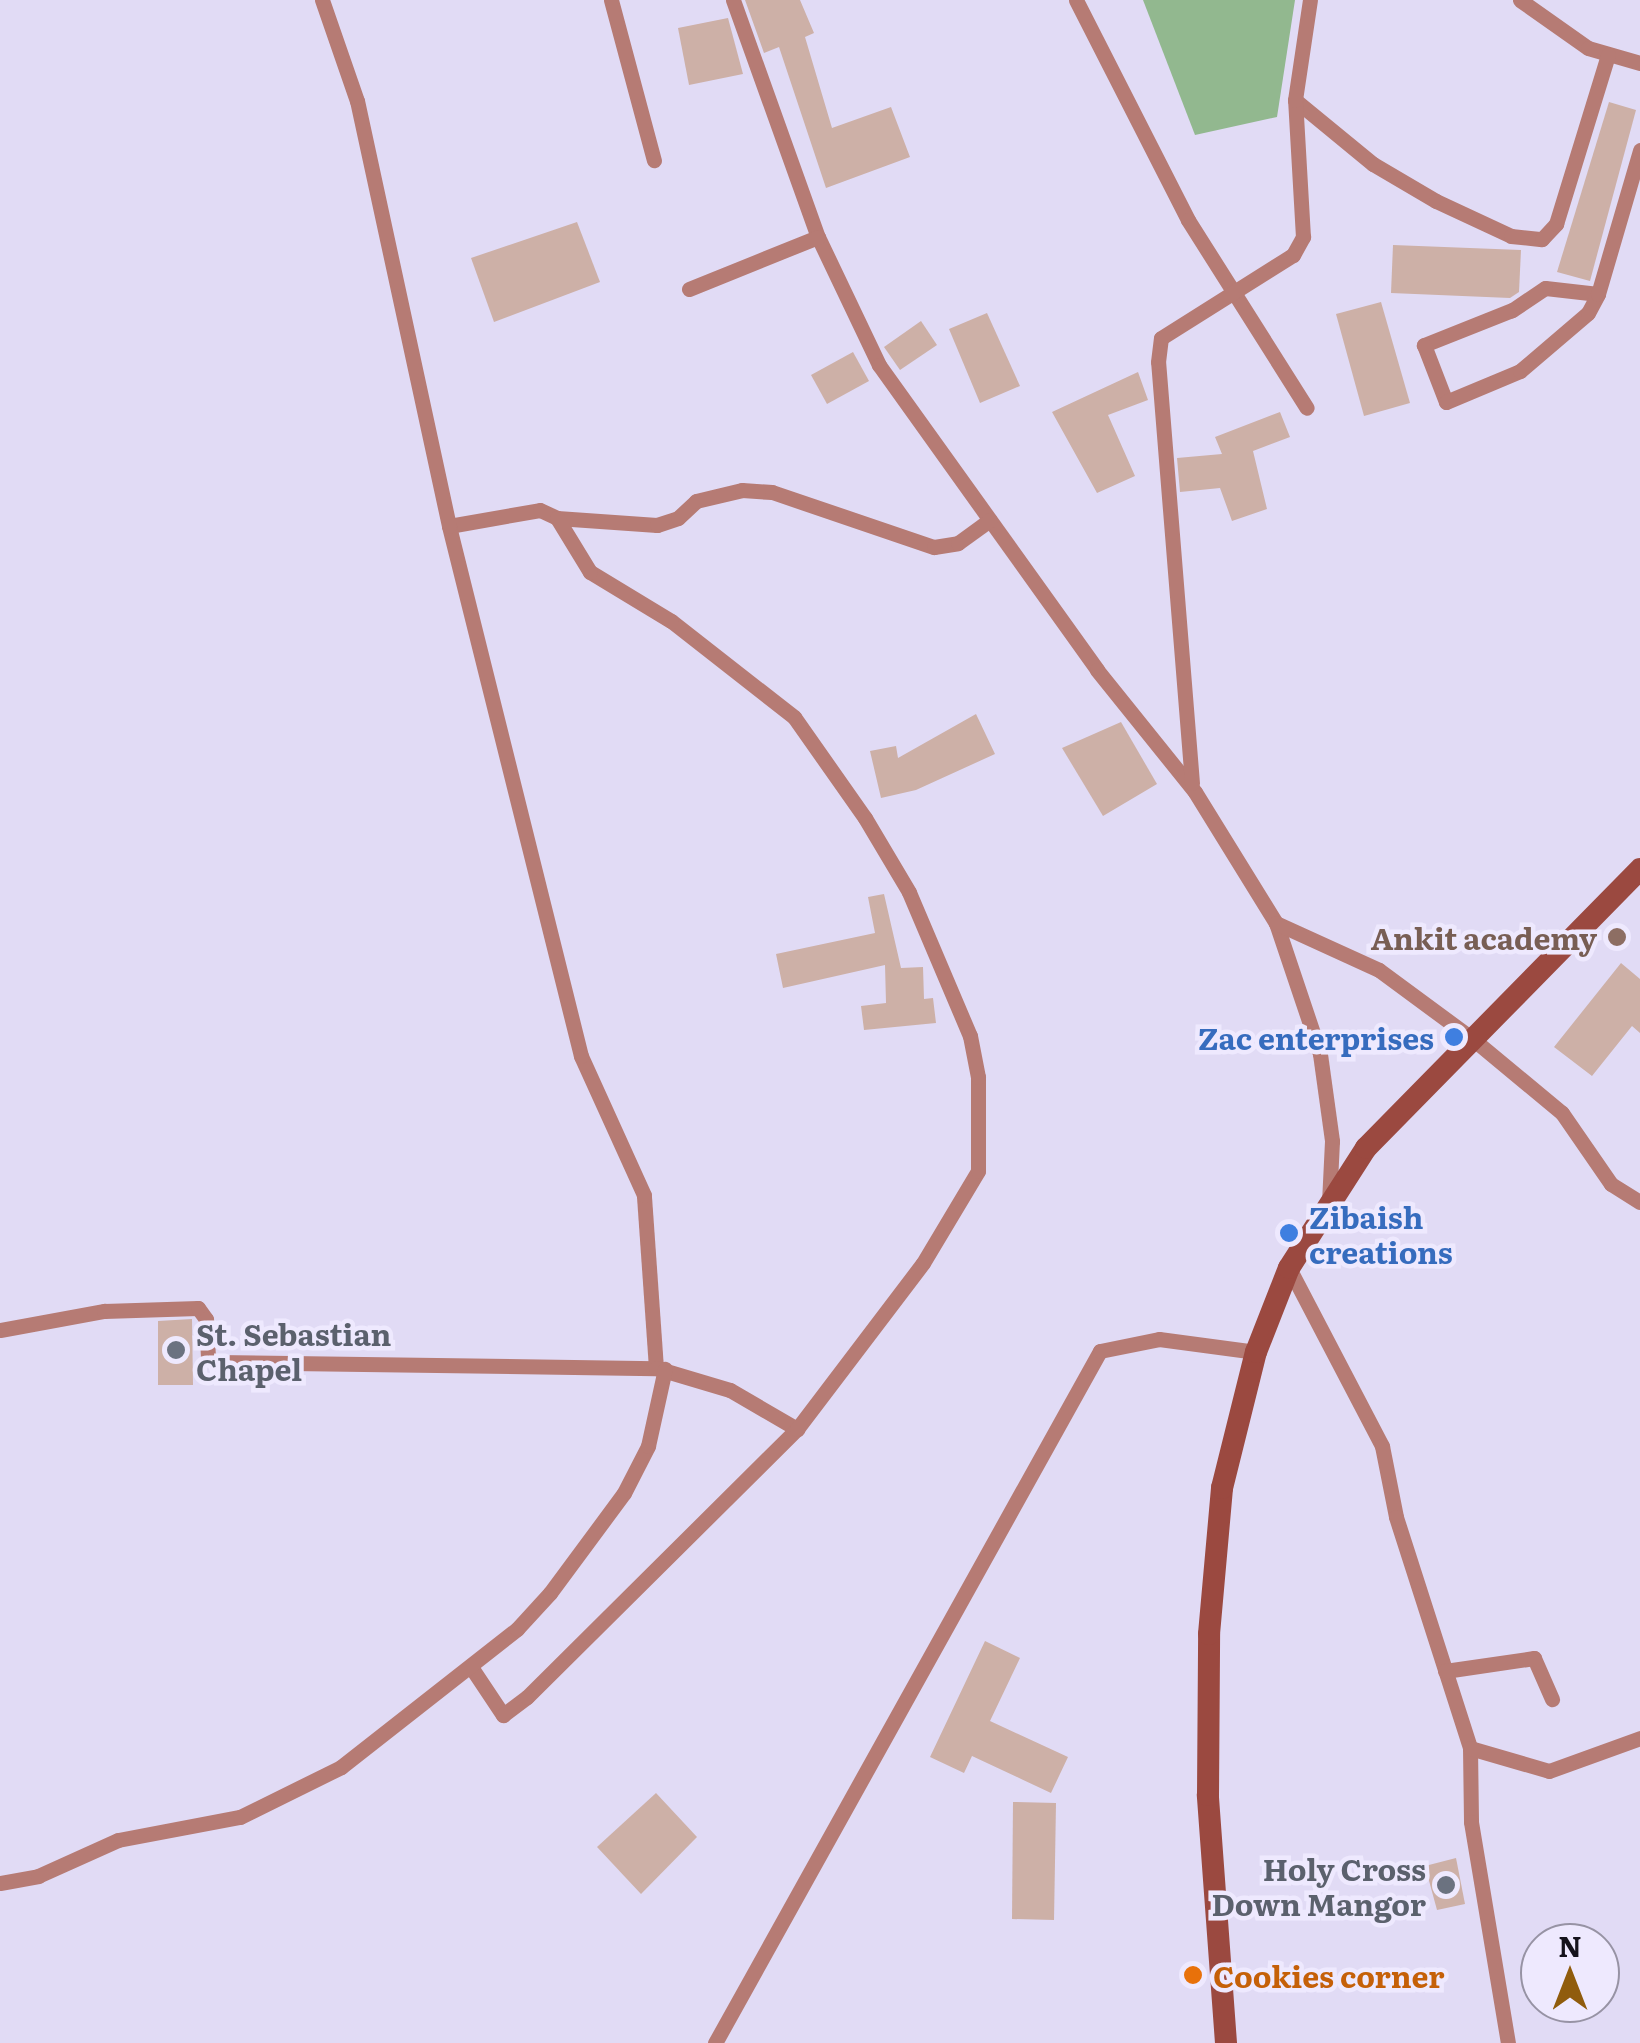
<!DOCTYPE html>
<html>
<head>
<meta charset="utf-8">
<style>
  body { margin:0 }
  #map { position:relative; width:1640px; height:2043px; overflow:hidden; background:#e1dbf5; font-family:Literata,serif }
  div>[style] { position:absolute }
  .green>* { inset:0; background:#92b88f }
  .building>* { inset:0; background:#cdb0a7 }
  .minor>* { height:15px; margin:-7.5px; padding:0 7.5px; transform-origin:7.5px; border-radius:7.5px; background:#b67b74 }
  .secondary>* { height:22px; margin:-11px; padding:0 11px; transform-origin:11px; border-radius:11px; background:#9b4940 }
  .dots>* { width:28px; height:28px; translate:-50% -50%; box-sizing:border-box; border:5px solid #eee9fe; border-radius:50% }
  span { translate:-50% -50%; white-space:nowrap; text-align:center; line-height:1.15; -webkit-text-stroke:9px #eee9fe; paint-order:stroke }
  .education-label { font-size:30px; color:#785e54; font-weight:700 }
  .right { translate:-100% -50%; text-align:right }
  .shop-label { font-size:30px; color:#366cbe; font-weight:700 }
  .left { translate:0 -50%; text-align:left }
  .worship-label { font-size:30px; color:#5b616d; font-weight:700 }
  .food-label { font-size:30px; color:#c56008; font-weight:700 }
  .north { position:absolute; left:1520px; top:1923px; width:100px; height:100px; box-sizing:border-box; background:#eee9fe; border:2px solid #9793a4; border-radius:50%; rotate:0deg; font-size:28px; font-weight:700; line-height:40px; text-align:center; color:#15131c }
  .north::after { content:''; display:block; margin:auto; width:35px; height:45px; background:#905c0d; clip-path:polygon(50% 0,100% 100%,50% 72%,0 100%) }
</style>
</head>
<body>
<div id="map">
  <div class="green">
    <div style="clip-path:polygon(1143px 0,1295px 0,1277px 117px,1195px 135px)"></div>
  </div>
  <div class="building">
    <div style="clip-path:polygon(745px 0,800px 0,814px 33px,805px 37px,832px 128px,891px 107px,910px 157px,826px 188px,779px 47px,764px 53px)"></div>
    <div style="clip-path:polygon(728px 18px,743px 74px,689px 85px,678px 28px)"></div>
    <div style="clip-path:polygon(1609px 102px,1636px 110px,1590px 281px,1557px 272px)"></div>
    <div style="clip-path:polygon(577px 222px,600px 282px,494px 322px,471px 258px)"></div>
    <div style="clip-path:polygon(1393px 245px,1521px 250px,1519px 292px,1510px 298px,1391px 293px)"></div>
    <div style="clip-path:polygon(1381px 302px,1410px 403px,1364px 416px,1336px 314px)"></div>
    <div style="clip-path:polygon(987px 313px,1020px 386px,980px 403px,949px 329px)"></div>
    <div style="clip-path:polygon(921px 321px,937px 345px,900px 370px,884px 347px)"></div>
    <div style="clip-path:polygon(853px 352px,869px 381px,827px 404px,811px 375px)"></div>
    <div style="clip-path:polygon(1138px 372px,1148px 400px,1108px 415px,1135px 476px,1097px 493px,1052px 412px)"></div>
    <div style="clip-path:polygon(1280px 412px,1290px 437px,1253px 451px,1267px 509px,1232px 521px,1220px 488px,1180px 492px,1177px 458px,1222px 454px,1215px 437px)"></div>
    <div style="clip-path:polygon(976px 714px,995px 754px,916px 790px,881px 798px,870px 751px,896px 746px,898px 758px)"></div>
    <div style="clip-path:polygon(1121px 722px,1157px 784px,1103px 816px,1062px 748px)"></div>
    <div style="clip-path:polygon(884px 894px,901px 968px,923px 967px,924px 999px,933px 998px,936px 1023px,864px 1030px,861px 1006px,886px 1003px,885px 965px,783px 988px,776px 954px,875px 933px,868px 897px)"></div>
    <div style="clip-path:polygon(1621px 963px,1640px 979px,1640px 1033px,1632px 1026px,1592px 1076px,1554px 1047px)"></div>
    <div style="clip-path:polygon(192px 1319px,193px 1385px,158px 1385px,158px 1321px)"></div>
    <div style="clip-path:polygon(985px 1641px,1020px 1658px,990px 1721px,1068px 1757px,1051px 1793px,972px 1756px,964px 1773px,930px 1757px)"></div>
    <div style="clip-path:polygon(656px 1793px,697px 1837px,641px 1894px,597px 1847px)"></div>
    <div style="clip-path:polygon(1013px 1802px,1056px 1803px,1054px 1920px,1012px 1919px)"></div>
    <div style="clip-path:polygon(1456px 1858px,1465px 1904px,1437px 1910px,1425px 1866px)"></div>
  </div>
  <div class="minor">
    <div style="left:611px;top:0;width:166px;rotate:75deg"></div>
    <div style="left:733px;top:0;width:252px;rotate:70.3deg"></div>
    <div style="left:818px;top:237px;width:142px;rotate:64.5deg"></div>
    <div style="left:879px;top:365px;width:375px;rotate:54.4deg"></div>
    <div style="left:1097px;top:670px;width:156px;rotate:51.2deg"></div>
    <div style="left:1195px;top:792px;width:154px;rotate:58.3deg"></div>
    <div style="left:1276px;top:923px;width:138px;rotate:71.4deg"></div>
    <div style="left:1320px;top:1054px;width:88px;rotate:82.1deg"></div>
    <div style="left:1332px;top:1141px;width:61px;rotate:92.8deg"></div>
    <div style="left:1076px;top:0;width:247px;rotate:63deg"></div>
    <div style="left:1188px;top:220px;width:222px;rotate:57.7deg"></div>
    <div style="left:1520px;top:0;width:83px;rotate:35.2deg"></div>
    <div style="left:1588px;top:48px;width:54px;rotate:16.1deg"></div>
    <div style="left:1295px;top:100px;width:101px;rotate:39.4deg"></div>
    <div style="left:1373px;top:164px;width:73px;rotate:30.4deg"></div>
    <div style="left:1436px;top:201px;width:83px;rotate:25deg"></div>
    <div style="left:1511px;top:236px;width:31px;rotate:6deg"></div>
    <div style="left:1542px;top:239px;width:21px;rotate:-47deg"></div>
    <div style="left:1556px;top:224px;width:177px;rotate:-72.9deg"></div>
    <div style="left:689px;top:289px;width:139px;rotate:-22deg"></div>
    <div style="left:1598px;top:294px;width:53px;rotate:-173.5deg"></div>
    <div style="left:1545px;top:288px;width:40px;rotate:146deg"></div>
    <div style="left:1512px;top:310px;width:95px;rotate:158.3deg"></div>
    <div style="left:1424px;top:345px;width:61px;rotate:68.9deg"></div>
    <div style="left:1446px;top:402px;width:80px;rotate:-22.7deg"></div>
    <div style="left:1520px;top:371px;width:89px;rotate:-40.5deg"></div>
    <div style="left:1588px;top:313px;width:21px;rotate:-62deg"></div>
    <div style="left:1598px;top:294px;width:150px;rotate:-73.7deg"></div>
    <div style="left:449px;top:526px;width:92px;rotate:-10deg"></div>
    <div style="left:540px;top:510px;width:19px;rotate:25deg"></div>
    <div style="left:557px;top:518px;width:100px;rotate:4deg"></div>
    <div style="left:657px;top:525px;width:22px;rotate:-18deg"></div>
    <div style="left:678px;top:518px;width:25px;rotate:-43deg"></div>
    <div style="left:696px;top:501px;width:47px;rotate:-13.4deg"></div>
    <div style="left:742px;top:490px;width:30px;rotate:4deg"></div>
    <div style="left:772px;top:492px;width:171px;rotate:18.8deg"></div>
    <div style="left:934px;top:547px;width:24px;rotate:-9deg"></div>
    <div style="left:958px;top:543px;width:39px;rotate:-36deg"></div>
    <div style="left:1192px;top:783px;width:422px;rotate:-94.6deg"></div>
    <div style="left:1158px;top:362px;width:24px;rotate:-83deg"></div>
    <div style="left:1161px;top:338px;width:156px;rotate:-32.2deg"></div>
    <div style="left:1293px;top:255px;width:21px;rotate:-61deg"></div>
    <div style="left:1303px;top:237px;width:137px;rotate:-93.3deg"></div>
    <div style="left:1295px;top:100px;width:101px;rotate:-81.5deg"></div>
    <div style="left:1276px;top:923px;width:113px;rotate:24.5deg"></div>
    <div style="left:1379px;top:970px;width:118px;rotate:36.4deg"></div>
    <div style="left:1474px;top:1040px;width:114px;rotate:39.7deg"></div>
    <div style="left:1562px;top:1113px;width:86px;rotate:55.4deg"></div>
    <div style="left:1611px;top:1184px;width:34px;rotate:32deg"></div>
    <div style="left:1289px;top:1268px;width:201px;rotate:62.4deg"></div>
    <div style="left:1382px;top:1446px;width:72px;rotate:78.8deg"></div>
    <div style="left:1396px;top:1517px;width:243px;rotate:72.2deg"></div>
    <div style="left:1470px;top:1748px;width:74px;rotate:89.2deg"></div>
    <div style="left:1471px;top:1822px;width:224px;rotate:80.5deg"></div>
    <div style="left:0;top:1330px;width:106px;rotate:-10.4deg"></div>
    <div style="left:104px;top:1311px;width:94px;rotate:-1.8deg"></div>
    <div style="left:198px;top:1308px;width:14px;rotate:54deg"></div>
    <div style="left:206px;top:1319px;width:39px;rotate:87deg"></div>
    <div style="left:208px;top:1358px;width:10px;rotate:24deg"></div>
    <div style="left:217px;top:1362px;width:439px;rotate:0.8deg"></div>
    <div style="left:656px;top:1368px;width:173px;rotate:-94deg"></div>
    <div style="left:644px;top:1195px;width:153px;rotate:-114.4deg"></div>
    <div style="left:581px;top:1056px;width:546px;rotate:-103.99deg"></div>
    <div style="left:449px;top:526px;width:435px;rotate:-102.2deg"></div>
    <div style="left:357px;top:101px;width:107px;rotate:-109.1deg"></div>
    <div style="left:656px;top:1368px;width:77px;rotate:16.6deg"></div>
    <div style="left:730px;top:1390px;width:78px;rotate:30.2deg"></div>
    <div style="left:471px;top:1667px;width:58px;rotate:56.3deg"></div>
    <div style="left:503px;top:1715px;width:30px;rotate:-37deg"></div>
    <div style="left:527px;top:1697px;width:380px;rotate:-44.8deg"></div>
    <div style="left:797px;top:1429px;width:208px;rotate:-52.8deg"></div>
    <div style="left:923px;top:1263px;width:107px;rotate:-59.1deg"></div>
    <div style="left:978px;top:1171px;width:94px;rotate:-90deg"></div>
    <div style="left:978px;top:1077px;width:42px;rotate:-101deg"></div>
    <div style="left:970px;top:1036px;width:156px;rotate:-113deg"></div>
    <div style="left:909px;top:892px;width:86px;rotate:-120.7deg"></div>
    <div style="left:865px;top:818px;width:123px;rotate:-125.1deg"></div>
    <div style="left:794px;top:717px;width:156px;rotate:-142deg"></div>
    <div style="left:671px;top:621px;width:95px;rotate:-148.8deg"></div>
    <div style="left:590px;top:572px;width:63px;rotate:-121.4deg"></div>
    <div style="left:1445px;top:1671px;width:90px;rotate:-8.3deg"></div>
    <div style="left:1534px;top:1658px;width:45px;rotate:66.3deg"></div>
    <div style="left:1470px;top:1748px;width:82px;rotate:16.2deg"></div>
    <div style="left:1549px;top:1771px;width:97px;rotate:-19.9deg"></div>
    <div style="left:0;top:1883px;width:39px;rotate:-10deg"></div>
    <div style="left:38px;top:1876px;width:88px;rotate:-24.2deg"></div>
    <div style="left:118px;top:1840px;width:124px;rotate:-10.7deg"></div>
    <div style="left:240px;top:1817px;width:113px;rotate:-26.3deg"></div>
    <div style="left:341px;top:1767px;width:224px;rotate:-38.1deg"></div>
    <div style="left:517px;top:1629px;width:49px;rotate:-47.5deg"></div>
    <div style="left:550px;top:1593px;width:124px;rotate:-53.5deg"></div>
    <div style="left:624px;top:1493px;width:53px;rotate:-62.9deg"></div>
    <div style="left:648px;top:1446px;width:79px;rotate:-77.6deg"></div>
    <div style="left:715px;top:2043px;width:792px;rotate:-60.91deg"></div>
    <div style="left:1100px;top:1351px;width:60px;rotate:-11.5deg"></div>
    <div style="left:1159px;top:1339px;width:98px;rotate:7.6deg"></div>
  </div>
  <div class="secondary">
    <div style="left:1226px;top:2043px;width:249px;rotate:-94.2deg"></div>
    <div style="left:1208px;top:1795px;width:161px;rotate:-89.6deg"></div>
    <div style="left:1209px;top:1634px;width:147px;rotate:-84.9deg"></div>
    <div style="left:1222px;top:1488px;width:140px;rotate:-76deg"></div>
    <div style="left:1256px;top:1352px;width:90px;rotate:-68.6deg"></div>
    <div style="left:1289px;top:1268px;width:143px;rotate:-57.3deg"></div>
    <div style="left:1366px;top:1148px;width:391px;rotate:-45.5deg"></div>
  </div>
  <div class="dots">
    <div style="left:1617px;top:937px;background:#8d6e63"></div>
    <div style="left:1454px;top:1037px;background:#3f7fe0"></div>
    <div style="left:1289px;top:1233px;background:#3f7fe0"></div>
    <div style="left:176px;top:1350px;background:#6b7280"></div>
    <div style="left:1446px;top:1885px;background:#6b7280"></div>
    <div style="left:1193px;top:1975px;background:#e8710a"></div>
  </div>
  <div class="education-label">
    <span class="right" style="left:1597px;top:937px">Ankit academy</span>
  </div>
  <div class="shop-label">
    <span class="right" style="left:1434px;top:1037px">Zac enterprises</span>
    <span class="left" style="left:1309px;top:1233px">Zibaish<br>creations</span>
  </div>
  <div class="worship-label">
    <span class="left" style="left:196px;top:1350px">St. Sebastian<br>Chapel</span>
    <span class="right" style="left:1426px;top:1885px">Holy Cross<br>Down Mangor</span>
  </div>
  <div class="food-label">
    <span class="left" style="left:1213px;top:1975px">Cookies corner</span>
  </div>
  <div class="north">N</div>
</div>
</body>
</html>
